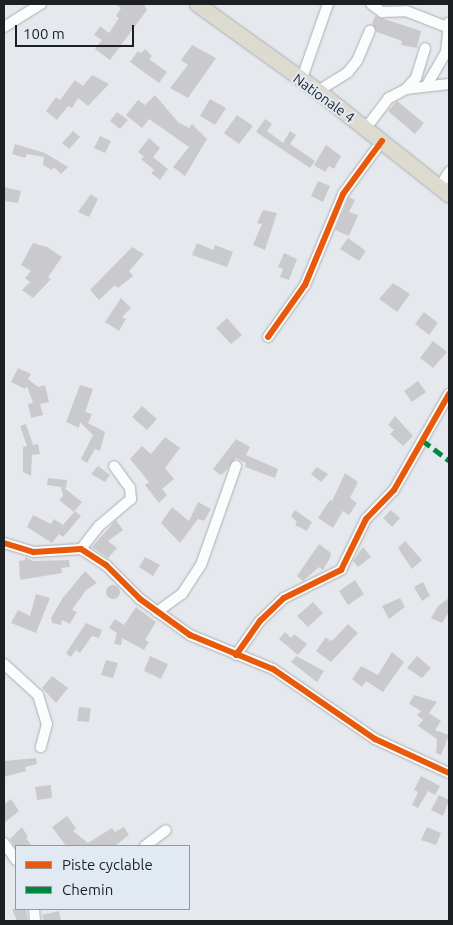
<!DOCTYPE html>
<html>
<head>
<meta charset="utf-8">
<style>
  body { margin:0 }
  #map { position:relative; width:453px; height:925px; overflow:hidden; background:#e5e9ee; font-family:Ubuntu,sans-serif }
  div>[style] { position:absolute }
  .building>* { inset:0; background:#cacacd }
  .round { border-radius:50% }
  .roads { filter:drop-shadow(0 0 1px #abaeb2) drop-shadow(0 0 1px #abaeb2) }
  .minor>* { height:10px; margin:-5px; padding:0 5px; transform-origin:5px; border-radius:5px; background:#fbfcfc }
  .highway>* { height:15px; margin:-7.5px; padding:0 7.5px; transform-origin:7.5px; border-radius:7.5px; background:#dddbcf }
  .quiet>* { height:5px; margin-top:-2.5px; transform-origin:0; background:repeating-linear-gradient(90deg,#00873e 0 10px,transparent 0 15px) }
  .cycleway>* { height:6px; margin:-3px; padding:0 3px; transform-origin:3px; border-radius:3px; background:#e8590c }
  span { translate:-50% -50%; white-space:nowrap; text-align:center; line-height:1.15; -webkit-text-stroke:4px #e1e9f2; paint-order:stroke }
  .street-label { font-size:14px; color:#1d2023 }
  .frame { position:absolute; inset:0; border:5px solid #1d2023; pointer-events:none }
  .legend { position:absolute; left:15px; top:845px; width:175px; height:65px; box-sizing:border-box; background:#e1e9f2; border:1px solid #93999f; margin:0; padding:6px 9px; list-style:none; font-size:15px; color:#1d2023 }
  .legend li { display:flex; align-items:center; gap:10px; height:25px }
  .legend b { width:25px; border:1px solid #93999f }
  .scale { position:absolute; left:15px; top:25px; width:119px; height:22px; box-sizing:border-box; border:2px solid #1d2023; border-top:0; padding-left:6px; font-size:15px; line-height:18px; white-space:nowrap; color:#1d2023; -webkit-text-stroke:4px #e1e9f2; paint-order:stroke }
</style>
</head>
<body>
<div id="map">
  <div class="building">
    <div style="clip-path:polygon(115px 4px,144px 4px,147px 10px,110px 60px,95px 49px,102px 40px,94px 35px,100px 26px,109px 33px,119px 18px,116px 16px,121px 8px)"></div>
    <div style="clip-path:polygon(375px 16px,421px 31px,417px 48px,401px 45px,402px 41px,377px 32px,372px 24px)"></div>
    <div style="clip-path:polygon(192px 45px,216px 58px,188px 98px,170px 88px,188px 65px,181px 60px)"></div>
    <div style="clip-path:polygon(145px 49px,152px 56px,149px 59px,167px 72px,159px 83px,130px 62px,138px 51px,141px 53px)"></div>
    <div style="clip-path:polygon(92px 75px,109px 84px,88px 106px,78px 98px,72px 108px,68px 106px,57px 120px,46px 111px,56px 97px,60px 100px,75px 80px,83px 86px)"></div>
    <div style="clip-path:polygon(155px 95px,178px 122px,189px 128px,192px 124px,207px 139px,185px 176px,173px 167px,189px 147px,149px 119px,142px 128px,126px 115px,138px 100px,145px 105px)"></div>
    <div style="clip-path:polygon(210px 99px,226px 108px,215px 125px,200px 116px)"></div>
    <div style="clip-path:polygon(397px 101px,424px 123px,415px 134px,388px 111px)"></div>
    <div style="clip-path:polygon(117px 112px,128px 120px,120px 129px,110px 121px)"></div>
    <div style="clip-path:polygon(237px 115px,253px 126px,239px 144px,224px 133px)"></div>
    <div style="clip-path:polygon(265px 119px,272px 124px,267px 131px,283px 143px,290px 131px,296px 135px,290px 144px,315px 161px,310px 168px,256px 132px)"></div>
    <div style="clip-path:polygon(73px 131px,80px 137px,69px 149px,62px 143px)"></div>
    <div style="clip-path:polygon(100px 136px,111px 141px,105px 153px,94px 148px)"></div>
    <div style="clip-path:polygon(149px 138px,160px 148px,153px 157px,168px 169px,160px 180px,151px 173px,154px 170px,141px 159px,144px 157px,138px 152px)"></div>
    <div style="clip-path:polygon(15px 144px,45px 153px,68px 167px,61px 174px,54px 167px,52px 170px,43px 165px,44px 157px,27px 154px,25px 158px,12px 154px)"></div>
    <div style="clip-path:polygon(326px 145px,341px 156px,334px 169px,329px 166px,325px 172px,314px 165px)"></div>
    <div style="clip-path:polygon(318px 181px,330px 186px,323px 202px,311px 196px)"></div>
    <div style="clip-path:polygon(4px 187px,21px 191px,18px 203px,4px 201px)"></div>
    <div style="clip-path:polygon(91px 194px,98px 199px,89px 217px,78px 212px)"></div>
    <div style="clip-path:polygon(349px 197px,355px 200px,349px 212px,358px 215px,349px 236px,335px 230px)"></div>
    <div style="clip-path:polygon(263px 210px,277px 213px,265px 250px,253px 245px,262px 224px,257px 223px)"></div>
    <div style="clip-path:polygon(348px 238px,366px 251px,359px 261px,340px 249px)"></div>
    <div style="clip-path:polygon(33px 243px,47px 247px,62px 257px,48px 277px,51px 279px,33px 298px,22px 290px,30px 282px,25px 278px,31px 271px,21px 265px)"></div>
    <div style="clip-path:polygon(197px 243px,213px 250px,215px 245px,233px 252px,227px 267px,192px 255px)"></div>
    <div style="clip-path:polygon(132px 247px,144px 254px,129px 271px,133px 276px,118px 288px,115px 285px,99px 300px,90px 290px)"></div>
    <div style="clip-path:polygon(284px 253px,297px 259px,289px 280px,280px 277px,283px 269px,278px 267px)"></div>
    <div style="clip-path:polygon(393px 283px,410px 294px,397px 312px,379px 299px)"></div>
    <div style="clip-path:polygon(121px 298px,131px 308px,122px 317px,126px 319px,119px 331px,105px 322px)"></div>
    <div style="clip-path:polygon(424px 312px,438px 323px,429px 335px,415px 324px)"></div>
    <div style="clip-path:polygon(227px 318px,242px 335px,231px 344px,216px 328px)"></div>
    <div style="clip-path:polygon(433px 341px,447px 352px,433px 368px,420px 358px)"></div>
    <div style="clip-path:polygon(18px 368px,31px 374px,28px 379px,38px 387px,45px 385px,49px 402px,40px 404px,43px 415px,31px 418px,28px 404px,33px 403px,27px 386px,25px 389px,11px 382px)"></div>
    <div style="clip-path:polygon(418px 381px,426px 392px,412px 402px,404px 391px)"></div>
    <div style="clip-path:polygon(80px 385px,93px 389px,85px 412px,92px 414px,88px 423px,105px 432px,100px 451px,95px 449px,87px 463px,81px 459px,93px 435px,80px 422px,79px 428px,66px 422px)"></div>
    <div style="clip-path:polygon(142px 406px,157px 419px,147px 430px,132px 417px)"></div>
    <div style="clip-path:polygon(395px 416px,413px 436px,403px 446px,390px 434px,394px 430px,388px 425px)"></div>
    <div style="clip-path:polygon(26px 424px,33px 445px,38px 444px,40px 454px,32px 455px,31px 476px,23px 472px,23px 447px,27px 446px,20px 426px)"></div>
    <div style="clip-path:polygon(165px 437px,180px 448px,165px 468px,174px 479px,162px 489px,167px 495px,159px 503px,145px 485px,149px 482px,130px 459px,142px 446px,151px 454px)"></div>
    <div style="clip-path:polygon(236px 439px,250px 447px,246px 455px,278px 469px,275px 478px,245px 467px,246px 463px,236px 458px,224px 473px,220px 475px,213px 469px)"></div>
    <div style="clip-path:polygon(98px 466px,110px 475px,105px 482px,91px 474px)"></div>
    <div style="clip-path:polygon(317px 467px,328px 474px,321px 482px,311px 474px)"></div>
    <div style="clip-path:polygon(345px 473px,358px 482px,350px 498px,357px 503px,349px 515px,343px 511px,333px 528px,318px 518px,330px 500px,332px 501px)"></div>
    <div style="clip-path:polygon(48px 478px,67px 480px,66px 488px,63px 487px,82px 502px,74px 512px,59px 500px,63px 496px,61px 487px,47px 485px)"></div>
    <div style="clip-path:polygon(198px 502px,211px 509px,204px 521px,198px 519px,180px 543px,161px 523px,172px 507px,189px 521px)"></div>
    <div style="clip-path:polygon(295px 510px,312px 522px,307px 531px,295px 525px,297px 522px,291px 516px)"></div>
    <div style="clip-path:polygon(391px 510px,400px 518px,392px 527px,383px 518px)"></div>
    <div style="clip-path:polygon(75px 511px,81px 516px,63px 537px,59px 534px,52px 543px,27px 527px,33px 515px,51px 524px,54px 519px,63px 525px)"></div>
    <div style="clip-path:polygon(116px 520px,123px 530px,108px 541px,117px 548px,108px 558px,92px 547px)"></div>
    <div style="clip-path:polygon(405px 541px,422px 560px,412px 569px,398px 548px)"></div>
    <div style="clip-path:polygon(319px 544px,331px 553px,330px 558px,323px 570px,319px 567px,303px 581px,297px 576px)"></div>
    <div style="clip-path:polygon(363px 547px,371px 557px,358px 567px,353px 561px)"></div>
    <div style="clip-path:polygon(25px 557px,33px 561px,69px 560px,70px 567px,61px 568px,62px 573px,20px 580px,19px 561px,25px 560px)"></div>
    <div style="clip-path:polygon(145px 557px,160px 565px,153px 576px,139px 567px)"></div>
    <div style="clip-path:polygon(85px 571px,97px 583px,86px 590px,72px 610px,77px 612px,70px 624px,62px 620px,61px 625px,52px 623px,51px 618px,62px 599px)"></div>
    <div style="clip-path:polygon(355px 580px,364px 594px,348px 605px,339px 591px)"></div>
    <div style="clip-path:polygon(423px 582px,430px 596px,422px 601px,414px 587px)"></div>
    <div class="round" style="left:106px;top:585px;width:14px;height:14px"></div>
    <div style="clip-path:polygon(36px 594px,50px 598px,36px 633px,11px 623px,18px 610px,30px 616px)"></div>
    <div style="clip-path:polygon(400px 598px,405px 607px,389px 619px,382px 606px)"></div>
    <div style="clip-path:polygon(449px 598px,449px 612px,442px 623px,431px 618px,438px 606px)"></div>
    <div style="clip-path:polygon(313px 602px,323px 613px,308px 627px,297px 616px)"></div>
    <div style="clip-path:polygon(136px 607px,156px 622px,145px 640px,149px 642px,144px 650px,122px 638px,121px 645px,114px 644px,117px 633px,109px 628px,115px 619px,124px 625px)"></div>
    <div style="clip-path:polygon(86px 623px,102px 630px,99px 638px,92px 636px,80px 653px,76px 650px,71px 657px,66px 653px)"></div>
    <div style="clip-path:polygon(348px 624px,358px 633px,331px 662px,316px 651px,326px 637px,330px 641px,334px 639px)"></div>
    <div style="clip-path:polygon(285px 632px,291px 638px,294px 634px,307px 644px,298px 655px,279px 639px)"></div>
    <div style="clip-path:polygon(392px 652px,404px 662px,383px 692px,366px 681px,362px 687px,352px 679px,361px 666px,378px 675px)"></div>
    <div style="clip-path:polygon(150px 656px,168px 664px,161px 679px,144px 671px)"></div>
    <div style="clip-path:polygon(296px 656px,324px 671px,317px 682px,291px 662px)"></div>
    <div style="clip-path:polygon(417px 656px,431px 668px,422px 678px,407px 668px)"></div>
    <div style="clip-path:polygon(106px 660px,118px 663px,113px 678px,101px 675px)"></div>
    <div style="clip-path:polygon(52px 676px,68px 688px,56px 703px,42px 688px)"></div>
    <div style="clip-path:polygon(414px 695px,437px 702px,429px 713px,441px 721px,435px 730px,449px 735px,441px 755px,436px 753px,437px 739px,418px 726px,423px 720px,417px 715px,421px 711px,409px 704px)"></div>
    <div style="clip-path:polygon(79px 707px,91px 708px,89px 722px,77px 721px)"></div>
    <div style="clip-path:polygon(36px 758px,37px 764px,25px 767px,26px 771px,4px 777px,4px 761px)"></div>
    <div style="clip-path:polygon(421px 776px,440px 786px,435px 795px,428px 791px,418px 808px,412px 805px,418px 792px,414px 790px)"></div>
    <div style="clip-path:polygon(51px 785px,52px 798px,37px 800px,35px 787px)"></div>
    <div style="clip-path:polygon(439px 795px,449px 800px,443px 816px,431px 810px)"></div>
    <div style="clip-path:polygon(11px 799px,19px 811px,4px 823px,4px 804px)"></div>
    <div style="clip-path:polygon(67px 816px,76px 828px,73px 831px,88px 843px,112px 828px,115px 832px,124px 827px,129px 835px,115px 846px,66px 846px,52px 827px)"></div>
    <div style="clip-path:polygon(22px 827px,28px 837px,26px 838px,32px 846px,15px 847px,10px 839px)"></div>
    <div style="clip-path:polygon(427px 827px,441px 833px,436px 845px,421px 840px)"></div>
    <div style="clip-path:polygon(12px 909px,26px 909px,28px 921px,17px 921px)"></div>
    <div style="clip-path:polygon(59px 911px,61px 921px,44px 921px,42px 915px)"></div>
  </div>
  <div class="roads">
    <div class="minor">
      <div style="left:371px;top:4px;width:14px;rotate:36deg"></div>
      <div style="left:382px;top:12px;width:24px;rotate:-2deg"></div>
      <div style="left:406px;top:11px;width:44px;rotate:21.3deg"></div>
      <div style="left:4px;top:27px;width:44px;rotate:-31.9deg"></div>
      <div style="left:301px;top:81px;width:82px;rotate:-70.7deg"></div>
      <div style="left:427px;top:85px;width:38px;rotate:-60deg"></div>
      <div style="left:446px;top:52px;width:30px;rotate:-84deg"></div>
      <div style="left:406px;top:89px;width:15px;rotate:-48deg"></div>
      <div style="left:416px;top:78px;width:31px;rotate:-73deg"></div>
      <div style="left:318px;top:91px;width:36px;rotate:-32deg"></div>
      <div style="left:348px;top:72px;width:14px;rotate:-51deg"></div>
      <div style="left:357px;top:61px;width:33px;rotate:-67deg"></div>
      <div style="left:366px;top:128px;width:38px;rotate:-53deg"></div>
      <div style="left:389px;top:98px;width:19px;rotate:-28deg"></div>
      <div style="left:406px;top:89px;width:43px;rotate:-6.6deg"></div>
      <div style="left:440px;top:186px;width:17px;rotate:-57deg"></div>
      <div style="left:268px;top:337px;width:64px;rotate:-54.6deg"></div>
      <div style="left:305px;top:285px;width:99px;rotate:-67.3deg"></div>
      <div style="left:343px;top:194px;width:66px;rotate:-53.7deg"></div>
      <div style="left:4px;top:543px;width:31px;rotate:17deg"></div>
      <div style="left:34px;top:552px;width:47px;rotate:-3.7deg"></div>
      <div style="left:81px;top:549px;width:30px;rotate:33deg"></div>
      <div style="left:106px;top:565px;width:48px;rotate:45deg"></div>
      <div style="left:140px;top:599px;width:62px;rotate:35.8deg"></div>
      <div style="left:190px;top:635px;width:90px;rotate:22.3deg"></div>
      <div style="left:273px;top:669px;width:124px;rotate:34.5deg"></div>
      <div style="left:375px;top:739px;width:81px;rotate:24.7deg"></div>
      <div style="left:81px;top:549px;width:29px;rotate:-52deg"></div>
      <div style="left:99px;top:526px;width:42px;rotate:-40.2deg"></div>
      <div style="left:131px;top:499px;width:11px;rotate:-95deg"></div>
      <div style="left:130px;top:488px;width:27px;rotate:-126deg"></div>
      <div style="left:157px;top:612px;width:31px;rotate:-36deg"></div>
      <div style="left:182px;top:594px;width:35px;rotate:-57deg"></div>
      <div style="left:201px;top:565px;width:105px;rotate:-70.5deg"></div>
      <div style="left:236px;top:655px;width:42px;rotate:-54.8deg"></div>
      <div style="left:260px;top:621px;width:33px;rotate:-44deg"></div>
      <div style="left:284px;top:598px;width:64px;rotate:-26.2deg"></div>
      <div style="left:341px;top:570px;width:57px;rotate:-63.9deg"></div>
      <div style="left:366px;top:519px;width:40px;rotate:-46deg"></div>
      <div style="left:394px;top:490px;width:111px;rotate:-60.2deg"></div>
      <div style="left:4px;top:664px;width:46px;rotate:42.4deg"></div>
      <div style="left:38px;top:695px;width:30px;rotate:73deg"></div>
      <div style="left:47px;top:724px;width:24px;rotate:105deg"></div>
      <div style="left:4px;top:843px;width:21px;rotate:55deg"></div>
      <div style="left:145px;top:846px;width:26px;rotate:-37deg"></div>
      <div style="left:34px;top:909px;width:12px;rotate:85deg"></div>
    </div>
    <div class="highway">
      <div style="left:197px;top:4px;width:149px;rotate:35.7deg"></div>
      <div style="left:318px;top:91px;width:167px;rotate:38.4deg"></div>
    </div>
  </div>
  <div class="quiet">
    <div style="left:422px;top:440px;width:34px;rotate:37deg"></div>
  </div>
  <div class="cycleway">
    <div style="left:268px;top:337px;width:64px;rotate:-54.6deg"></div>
    <div style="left:305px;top:285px;width:99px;rotate:-67.3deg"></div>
    <div style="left:343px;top:194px;width:66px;rotate:-53.7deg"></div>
    <div style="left:4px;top:543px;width:31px;rotate:17deg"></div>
    <div style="left:34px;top:552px;width:47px;rotate:-3.7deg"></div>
    <div style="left:81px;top:549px;width:30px;rotate:33deg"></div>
    <div style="left:106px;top:565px;width:48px;rotate:45deg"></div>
    <div style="left:140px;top:599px;width:62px;rotate:35.8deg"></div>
    <div style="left:190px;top:635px;width:90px;rotate:22.3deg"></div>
    <div style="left:273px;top:669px;width:124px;rotate:34.5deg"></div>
    <div style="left:375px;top:739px;width:81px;rotate:24.7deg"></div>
    <div style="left:236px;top:655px;width:42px;rotate:-54.8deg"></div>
    <div style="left:260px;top:621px;width:33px;rotate:-44deg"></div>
    <div style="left:284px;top:598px;width:64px;rotate:-26.2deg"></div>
    <div style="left:341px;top:570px;width:57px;rotate:-63.9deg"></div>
    <div style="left:366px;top:519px;width:40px;rotate:-46deg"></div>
    <div style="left:394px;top:490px;width:111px;rotate:-60.2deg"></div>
  </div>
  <div class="street-label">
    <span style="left:324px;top:98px;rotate:36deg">Nationale 4</span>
  </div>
  <div class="frame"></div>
  <ul class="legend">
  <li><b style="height:6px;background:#e8590c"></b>Piste cyclable</li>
  <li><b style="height:6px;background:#00873e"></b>Chemin</li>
  </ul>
  <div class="scale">100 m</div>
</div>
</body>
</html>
